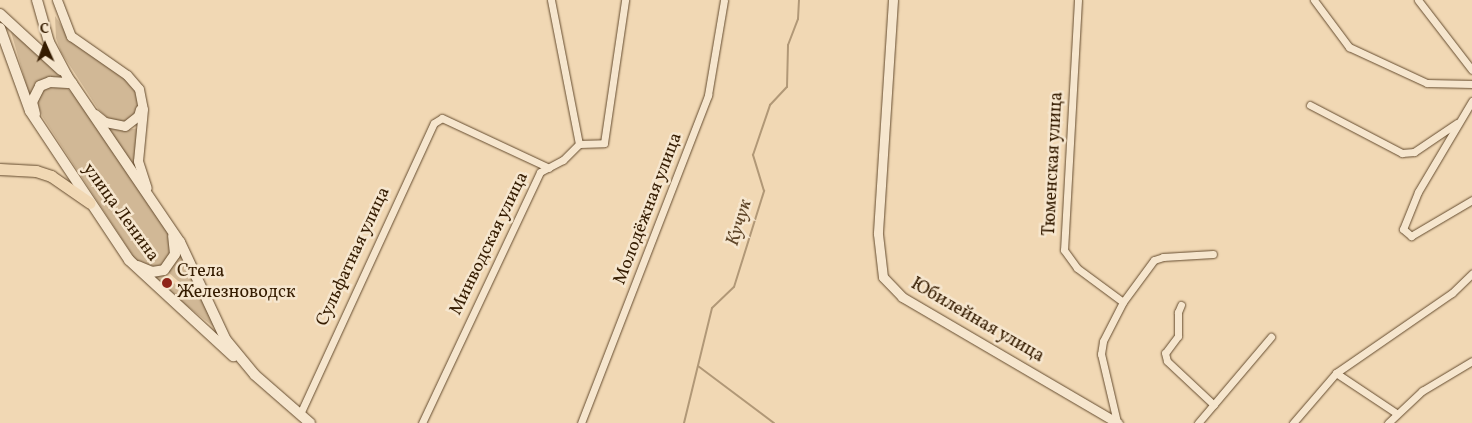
<!DOCTYPE html>
<html>
<head>
<meta charset="utf-8">
<style>
  body { margin:0 }
  #map { position:relative; width:1472px; height:423px; overflow:hidden; background:#f1d8b4; font-family:Vollkorn,serif }
  div>[style] { position:absolute }
  .green>* { inset:0; background:#d1b896 }
  .stream>* { height:2px; margin:-1px; padding:0 1px; transform-origin:1px; border-radius:1px; background:#b19877 }
  .roads { filter:drop-shadow(0 0 1px #644b2e) drop-shadow(0 0 1px #644b2e) }
  .minor>* { height:7px; margin:-3.5px; padding:0 3.5px; transform-origin:3.5px; border-radius:3.5px; background:#f6e6ce }
  .tertiary>* { height:9px; margin:-4.5px; padding:0 4.5px; transform-origin:4.5px; border-radius:4.5px; background:#f6e6ce }
  .secondary>* { height:10px; margin:-5px; padding:0 5px; transform-origin:5px; border-radius:5px; background:#f6e6ce }
  .primary>* { height:11px; margin:-5.5px; padding:0 5.5px; transform-origin:5.5px; border-radius:5.5px; background:#f1d8b4 }
  .dots>* { width:14px; height:14px; translate:-50% -50%; box-sizing:border-box; border:2px solid #f6e6ce; border-radius:50% }
  span { translate:-50% -50%; white-space:nowrap; text-align:center; line-height:1.15; -webkit-text-stroke:5px #f6e6ce; paint-order:stroke }
  .street-label { font-size:18px; color:#351c01 }
  .poi-label { font-size:18px; color:#351c01 }
  .left { translate:0 -50%; text-align:left }
  .water-label { font-size:19px; color:#60472a; font-style:italic }
  .north { position:absolute; left:20px; top:20px; width:50px; height:50px; -webkit-text-stroke:4px #f6e6ce; paint-order:stroke; rotate:358deg; font-size:14px; font-weight:700; line-height:20px; text-align:center; color:#351c01 }
  .north::after { content:''; display:block; margin:auto; width:18px; height:22px; background:#351c01; clip-path:polygon(50% 0,100% 100%,50% 72%,0 100%) }
</style>
</head>
<body>
<div id="map">
  <div class="green">
    <div style="clip-path:polygon(55px 16px,71px 40px,121px 75px,136px 91px,138px 109px,127px 122px,110px 120px,98px 109px,61px 52px,56px 38px)"></div>
    <div style="clip-path:polygon(9px 25px,63px 77px,53px 77px,30px 98px)"></div>
    <div style="clip-path:polygon(64px 86px,74px 94px,170px 236px,172px 255px,158px 268px,144px 267px,135px 259px,42px 116px,37px 102px,44px 88px)"></div>
    <div style="clip-path:polygon(107px 127px,122px 131px,138px 128px,136px 169px)"></div>
    <div style="clip-path:polygon(180px 251px,215px 328px,148px 275px,165px 274px,163px 282px,169px 287px,173px 282px,184px 294px,187px 289px,168px 272px)"></div>
  </div>
  <div class="stream">
    <div style="left:698px;top:366px;width:95px;rotate:36.9deg"></div>
    <div style="left:684px;top:423px;width:118px;rotate:-76.3deg"></div>
    <div style="left:712px;top:308px;width:30px;rotate:-44deg"></div>
    <div style="left:734px;top:287px;width:101px;rotate:-72.6deg"></div>
    <div style="left:764px;top:191px;width:38px;rotate:-107deg"></div>
    <div style="left:753px;top:155px;width:53px;rotate:-71.2deg"></div>
    <div style="left:770px;top:105px;width:25px;rotate:-47deg"></div>
    <div style="left:787px;top:87px;width:42px;rotate:-88.6deg"></div>
    <div style="left:788px;top:45px;width:28px;rotate:-69deg"></div>
    <div style="left:798px;top:19px;width:19px;rotate:-87deg"></div>
  </div>
  <div class="roads">
    <div class="minor">
      <div style="left:551px;top:0;width:147px;rotate:79deg"></div>
      <div style="left:1078px;top:0;width:250px;rotate:93.2deg"></div>
      <div style="left:1064px;top:250px;width:22px;rotate:54deg"></div>
      <div style="left:1077px;top:268px;width:57px;rotate:36.5deg"></div>
      <div style="left:1314px;top:0;width:59px;rotate:53.3deg"></div>
      <div style="left:1349px;top:47px;width:86px;rotate:24.8deg"></div>
      <div style="left:1427px;top:83px;width:45px;rotate:1.3deg"></div>
      <div style="left:1418px;top:0;width:88px;rotate:52.4deg"></div>
      <div style="left:1472px;top:101px;width:106px;rotate:120.7deg"></div>
      <div style="left:1418px;top:192px;width:40px;rotate:112deg"></div>
      <div style="left:1403px;top:229px;width:11px;rotate:41deg"></div>
      <div style="left:1411px;top:236px;width:71px;rotate:-30.5deg"></div>
      <div style="left:1310px;top:105px;width:104px;rotate:27.6deg"></div>
      <div style="left:1402px;top:153px;width:12px;rotate:-5deg"></div>
      <div style="left:1414px;top:152px;width:52px;rotate:-34deg"></div>
      <div style="left:579px;top:144px;width:25px;rotate:-2deg"></div>
      <div style="left:604px;top:143px;width:145px;rotate:-81.6deg"></div>
      <div style="left:1181px;top:305px;width:8px;rotate:113deg"></div>
      <div style="left:1178px;top:312px;width:24px;rotate:90deg"></div>
      <div style="left:1178px;top:336px;width:21px;rotate:127deg"></div>
      <div style="left:1165px;top:353px;width:8px;rotate:76deg"></div>
      <div style="left:1167px;top:361px;width:64px;rotate:43.1deg"></div>
      <div style="left:1336px;top:373px;width:72px;rotate:33.7deg"></div>
      <div style="left:300px;top:414px;width:320px;rotate:-65.3deg"></div>
      <div style="left:434px;top:123px;width:9px;rotate:-32deg"></div>
      <div style="left:442px;top:118px;width:118px;rotate:25deg"></div>
      <div style="left:1117px;top:422px;width:70px;rotate:-103.2deg"></div>
      <div style="left:1101px;top:354px;width:13px;rotate:-81deg"></div>
      <div style="left:1103px;top:341px;width:44px;rotate:-62.9deg"></div>
      <div style="left:1123px;top:302px;width:52px;rotate:-53.6deg"></div>
      <div style="left:1154px;top:260px;width:9px;rotate:-18deg"></div>
      <div style="left:1163px;top:257px;width:50px;rotate:-3.4deg"></div>
      <div style="left:422px;top:423px;width:277px;rotate:-64.8deg"></div>
      <div style="left:540px;top:172px;width:26px;rotate:-28deg"></div>
      <div style="left:563px;top:160px;width:23px;rotate:-45deg"></div>
      <div style="left:581px;top:423px;width:352px;rotate:-68.8deg"></div>
      <div style="left:708px;top:95px;width:96px;rotate:-80.4deg"></div>
      <div style="left:1198px;top:423px;width:113px;rotate:-49.7deg"></div>
      <div style="left:1293px;top:423px;width:66px;rotate:-49.3deg"></div>
      <div style="left:1336px;top:373px;width:141px;rotate:-34.6deg"></div>
      <div style="left:1452px;top:293px;width:28px;rotate:-44deg"></div>
      <div style="left:1388px;top:423px;width:47px;rotate:-43.3deg"></div>
      <div style="left:1422px;top:391px;width:58px;rotate:-31deg"></div>
    </div>
    <div class="tertiary">
      <div style="left:57px;top:0;width:39px;rotate:69deg"></div>
      <div style="left:71px;top:36px;width:68px;rotate:34.9deg"></div>
      <div style="left:127px;top:75px;width:18px;rotate:49deg"></div>
      <div style="left:139px;top:89px;width:20px;rotate:79deg"></div>
      <div style="left:143px;top:109px;width:52px;rotate:95.5deg"></div>
      <div style="left:138px;top:161px;width:28px;rotate:72deg"></div>
      <div style="left:893px;top:0;width:234px;rotate:93.7deg"></div>
      <div style="left:878px;top:234px;width:43px;rotate:83.4deg"></div>
      <div style="left:883px;top:277px;width:28px;rotate:46deg"></div>
      <div style="left:902px;top:297px;width:250px;rotate:30.3deg"></div>
      <div style="left:95px;top:114px;width:13px;rotate:39deg"></div>
      <div style="left:105px;top:122px;width:20px;rotate:11deg"></div>
      <div style="left:125px;top:126px;width:16px;rotate:-38deg"></div>
      <div style="left:138px;top:116px;width:7px;rotate:-74deg"></div>
    </div>
    <div class="secondary">
      <div style="left:37px;top:0;width:44px;rotate:74.1deg"></div>
      <div style="left:49px;top:42px;width:38px;rotate:62deg"></div>
      <div style="left:67px;top:76px;width:201px;rotate:55.8deg"></div>
      <div style="left:180px;top:242px;width:108px;rotate:64.9deg"></div>
      <div style="left:226px;top:340px;width:45px;rotate:50.4deg"></div>
      <div style="left:255px;top:375px;width:73px;rotate:41.1deg"></div>
      <div style="left:0;top:14px;width:83px;rotate:42.6deg"></div>
      <div style="left:0;top:28px;width:88px;rotate:70.1deg"></div>
      <div style="left:30px;top:111px;width:179px;rotate:56.4deg"></div>
      <div style="left:129px;top:260px;width:142px;rotate:42.7deg"></div>
      <div style="left:35px;top:114px;width:12px;rotate:-104deg"></div>
      <div style="left:32px;top:102px;width:18px;rotate:-63deg"></div>
      <div style="left:40px;top:86px;width:11px;rotate:-22deg"></div>
      <div style="left:50px;top:82px;width:22px;rotate:3deg"></div>
      <div style="left:138px;top:266px;width:15px;rotate:23deg"></div>
      <div style="left:152px;top:272px;width:12px;rotate:-9deg"></div>
      <div style="left:164px;top:270px;width:19px;rotate:-55deg"></div>
      <div style="left:175px;top:254px;width:18px;rotate:-96deg"></div>
    </div>
    <div class="primary">
      <div style="left:0;top:169px;width:36px;rotate:3deg"></div>
      <div style="left:36px;top:171px;width:16px;rotate:18deg"></div>
      <div style="left:51px;top:176px;width:47px;rotate:34.7deg"></div>
    </div>
  </div>
  <div class="dots">
    <div style="left:167px;top:283px;background:#8f2418"></div>
  </div>
  <div class="street-label">
    <span style="left:1054px;top:164px;rotate:-87deg">Тюменская улица</span>
    <span style="left:649px;top:209px;rotate:-69deg">Молодёжная улица</span>
    <span style="left:120px;top:213px;rotate:54deg">улица Ленина</span>
    <span style="left:490px;top:244px;rotate:-64deg">Минводская улица</span>
    <span style="left:354px;top:257px;rotate:-65deg">Сульфатная улица</span>
    <span style="left:977px;top:321px;rotate:30deg">Юбилейная улица</span>
  </div>
  <div class="poi-label">
    <span class="left" style="left:177px;top:283px">Стела<br>Железноводск</span>
  </div>
  <div class="water-label">
    <span style="left:740px;top:223px;rotate:-73deg">Кучук</span>
  </div>
  <div class="north">С</div>
</div>
</body>
</html>
